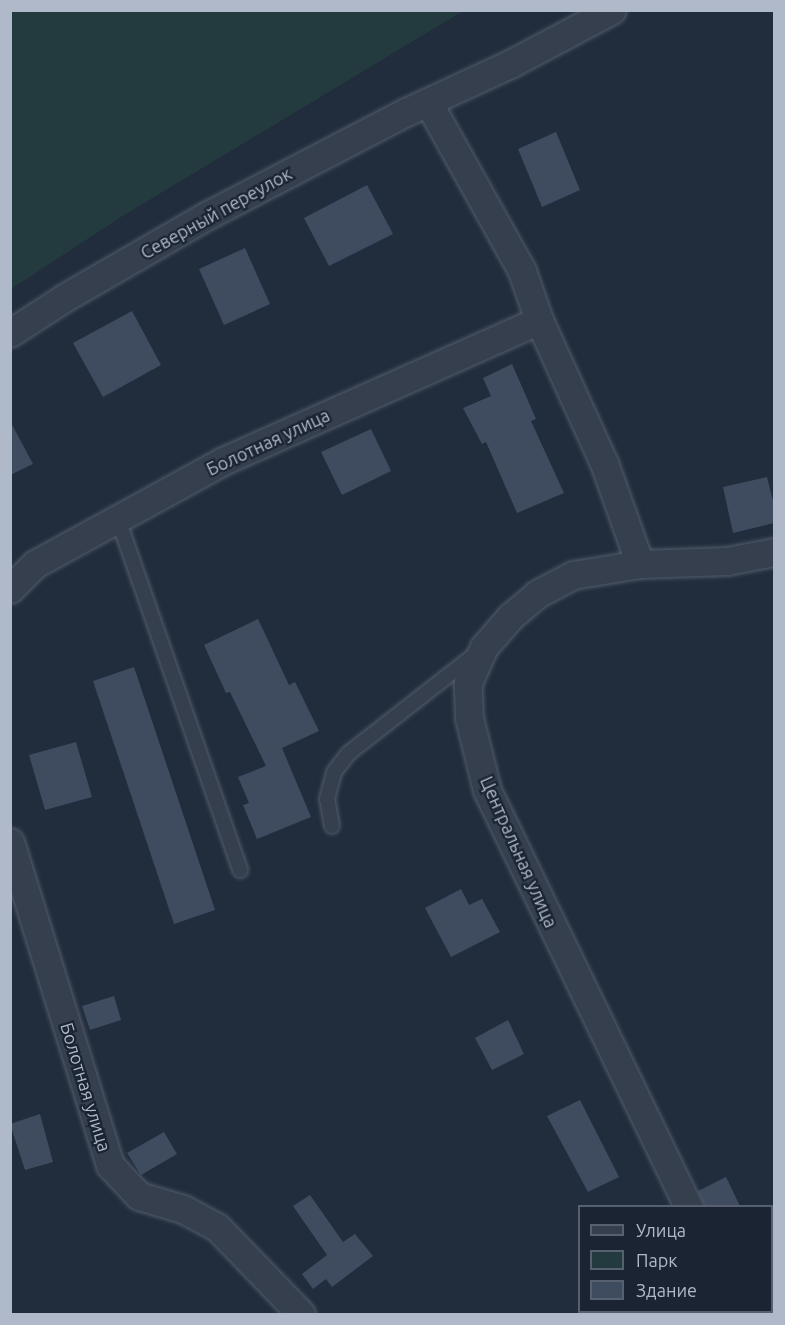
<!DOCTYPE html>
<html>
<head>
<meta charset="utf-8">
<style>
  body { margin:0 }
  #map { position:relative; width:785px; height:1325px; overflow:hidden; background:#212d3d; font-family:Ubuntu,sans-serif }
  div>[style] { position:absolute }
  .green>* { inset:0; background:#233b3e }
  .building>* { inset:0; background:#3f4c60 }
  .roads { filter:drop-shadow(0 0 2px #535c6b) drop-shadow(0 0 2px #535c6b) }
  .service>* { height:14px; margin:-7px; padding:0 7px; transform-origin:7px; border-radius:7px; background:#353f4d }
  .minor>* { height:27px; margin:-13.5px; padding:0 13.5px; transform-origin:13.5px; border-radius:13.5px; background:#353f4d }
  span { translate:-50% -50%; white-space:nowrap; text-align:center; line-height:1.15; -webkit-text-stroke:4.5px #1a2432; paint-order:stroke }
  .street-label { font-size:18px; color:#b0b9c9 }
  .frame { position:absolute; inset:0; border:12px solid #b0b9c9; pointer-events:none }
  .legend { position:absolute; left:578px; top:1205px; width:195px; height:108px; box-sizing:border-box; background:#1a2432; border:2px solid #56606e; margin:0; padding:8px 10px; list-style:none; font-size:18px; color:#b0b9c9 }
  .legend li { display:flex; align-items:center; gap:12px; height:30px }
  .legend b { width:30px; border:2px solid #56606e }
</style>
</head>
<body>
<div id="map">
  <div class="green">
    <div style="clip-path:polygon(11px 10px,463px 10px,463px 11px,121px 217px,11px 289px)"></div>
  </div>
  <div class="building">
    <div style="clip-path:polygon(556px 132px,580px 190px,542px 207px,518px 149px)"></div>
    <div style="clip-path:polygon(367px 185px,393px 234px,329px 266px,304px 218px)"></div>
    <div style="clip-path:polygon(245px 248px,270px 304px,224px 325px,199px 269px)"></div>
    <div style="clip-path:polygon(132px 311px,161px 365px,103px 397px,73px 343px)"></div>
    <div style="clip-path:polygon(512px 364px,536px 419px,531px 421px,564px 493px,517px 513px,486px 442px,482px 444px,463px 408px,491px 396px,483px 378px)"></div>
    <div style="clip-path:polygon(10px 421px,33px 464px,10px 475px)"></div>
    <div style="clip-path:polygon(371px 429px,391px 471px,342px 495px,321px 452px)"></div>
    <div style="clip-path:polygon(767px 477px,774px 505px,774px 523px,733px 533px,723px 487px)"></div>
    <div style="clip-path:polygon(258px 619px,289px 685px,295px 682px,319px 731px,282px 748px,311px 817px,257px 839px,243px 805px,249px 803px,238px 777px,266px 766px,230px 692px,226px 693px,204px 645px)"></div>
    <div style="clip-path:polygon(134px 667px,215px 910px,174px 924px,93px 681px)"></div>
    <div style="clip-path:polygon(76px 742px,92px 797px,45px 810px,29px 755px)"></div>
    <div style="clip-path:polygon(461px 889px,469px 905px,482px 899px,500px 932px,451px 957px,425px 908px)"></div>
    <div style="clip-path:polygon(114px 996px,121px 1020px,90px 1030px,82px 1006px)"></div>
    <div style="clip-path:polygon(508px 1020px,524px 1054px,492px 1070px,475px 1038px)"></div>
    <div style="clip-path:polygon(580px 1100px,619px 1177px,588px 1192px,547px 1116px)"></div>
    <div style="clip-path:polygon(40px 1114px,53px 1162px,25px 1170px,10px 1124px)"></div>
    <div style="clip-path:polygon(164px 1132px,177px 1154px,141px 1175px,127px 1153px)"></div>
    <div style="clip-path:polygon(726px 1177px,740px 1206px,704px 1206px,698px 1191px)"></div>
    <div style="clip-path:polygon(310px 1195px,343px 1242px,355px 1234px,373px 1256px,332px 1287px,326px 1279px,313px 1289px,302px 1274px,327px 1255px,293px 1206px)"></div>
  </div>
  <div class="roads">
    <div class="service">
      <div style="left:118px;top:519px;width:372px;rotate:70.8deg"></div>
      <div style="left:332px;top:826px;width:27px;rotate:-100deg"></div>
      <div style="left:327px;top:799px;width:28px;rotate:-75deg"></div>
      <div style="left:334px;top:772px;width:24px;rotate:-52deg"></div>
      <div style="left:349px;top:753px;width:157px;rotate:-38deg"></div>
    </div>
    <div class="minor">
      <div style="left:428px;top:102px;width:193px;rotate:60.9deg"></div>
      <div style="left:522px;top:271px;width:52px;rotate:70.9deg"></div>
      <div style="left:539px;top:320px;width:157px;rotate:65.6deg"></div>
      <div style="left:604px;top:463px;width:107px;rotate:70.4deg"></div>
      <div style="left:10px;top:333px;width:64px;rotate:-32.9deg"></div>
      <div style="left:64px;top:298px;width:166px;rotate:-30deg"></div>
      <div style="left:208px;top:215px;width:223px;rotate:-27.5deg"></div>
      <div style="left:406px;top:112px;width:115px;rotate:-24.8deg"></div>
      <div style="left:510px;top:64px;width:115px;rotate:-27.9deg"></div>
      <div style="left:10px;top:589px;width:35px;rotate:-45deg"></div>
      <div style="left:35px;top:564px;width:214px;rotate:-28.7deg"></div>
      <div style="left:223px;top:461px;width:346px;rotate:-24deg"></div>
      <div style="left:10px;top:842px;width:338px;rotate:72.8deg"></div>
      <div style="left:110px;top:1165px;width:42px;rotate:46.9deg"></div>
      <div style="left:139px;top:1196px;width:46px;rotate:16.5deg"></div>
      <div style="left:183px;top:1209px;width:38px;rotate:28deg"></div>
      <div style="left:217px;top:1227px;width:121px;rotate:46deg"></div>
      <div style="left:688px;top:1206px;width:462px;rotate:-115.8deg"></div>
      <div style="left:487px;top:790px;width:74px;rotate:-104deg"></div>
      <div style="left:469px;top:718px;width:35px;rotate:-92deg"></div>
      <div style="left:468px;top:683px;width:39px;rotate:-66deg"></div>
      <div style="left:484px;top:647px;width:40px;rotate:-49deg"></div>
      <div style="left:510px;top:617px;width:35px;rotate:-40deg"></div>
      <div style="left:537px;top:594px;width:41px;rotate:-27.8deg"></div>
      <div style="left:573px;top:575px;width:68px;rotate:-9.3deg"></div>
      <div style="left:640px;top:564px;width:87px;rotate:-2deg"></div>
      <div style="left:727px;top:561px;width:48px;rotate:-10.8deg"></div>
      <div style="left:739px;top:1312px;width:3px;rotate:45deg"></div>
    </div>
  </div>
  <div class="street-label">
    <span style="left:216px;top:213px;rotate:-29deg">Северный переулок</span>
    <span style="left:268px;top:442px;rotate:-25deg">Болотная улица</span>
    <span style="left:519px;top:852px;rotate:66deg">Центральная улица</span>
    <span style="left:86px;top:1087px;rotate:73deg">Болотная улица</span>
  </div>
  <div class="frame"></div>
  <ul class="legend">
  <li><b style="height:8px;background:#353f4d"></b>Улица</li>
  <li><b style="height:16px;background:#233b3e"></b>Парк</li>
  <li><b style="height:16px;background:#3f4c60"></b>Здание</li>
  </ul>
</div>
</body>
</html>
